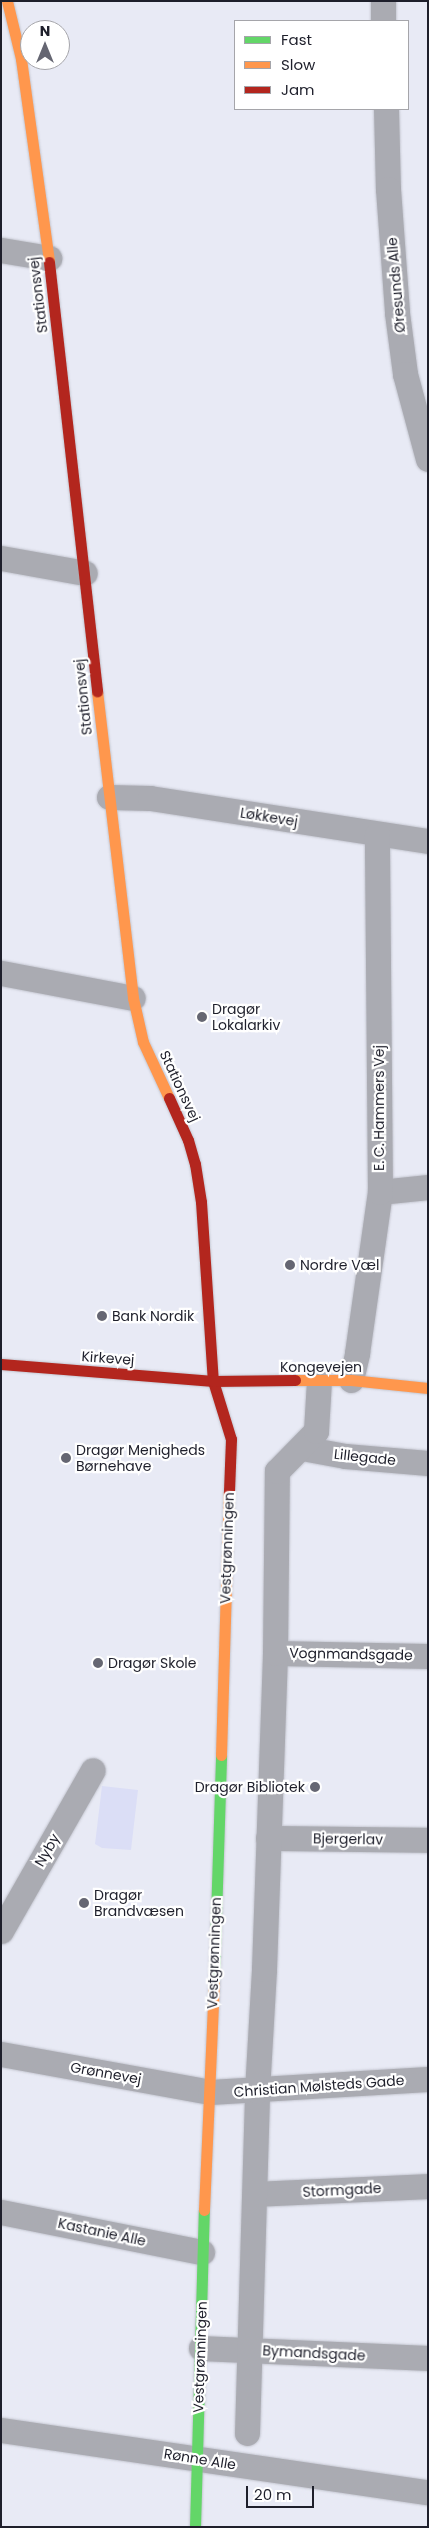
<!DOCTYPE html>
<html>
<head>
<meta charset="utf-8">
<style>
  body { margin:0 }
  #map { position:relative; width:429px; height:2528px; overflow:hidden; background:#e8eaf5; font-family:Poppins,sans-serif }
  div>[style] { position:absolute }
  .green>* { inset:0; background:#dbdef6 }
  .roads { filter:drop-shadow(0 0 1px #c4c6d0) drop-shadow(0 0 1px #c4c6d0) }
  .street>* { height:25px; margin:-12.5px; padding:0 12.5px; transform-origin:12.5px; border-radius:12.5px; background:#aaabb2 }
  .fast>* { height:11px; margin:-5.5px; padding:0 5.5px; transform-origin:5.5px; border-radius:5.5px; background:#63d668 }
  .slow>* { height:11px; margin:-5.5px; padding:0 5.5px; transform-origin:5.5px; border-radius:5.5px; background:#ff974d }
  .jam>* { height:11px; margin:-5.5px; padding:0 5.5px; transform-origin:5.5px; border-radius:5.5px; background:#b3261e }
  .dots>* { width:14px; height:14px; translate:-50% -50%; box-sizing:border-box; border:2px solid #fff; border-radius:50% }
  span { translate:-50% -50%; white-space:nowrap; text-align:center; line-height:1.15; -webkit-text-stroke:4.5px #fff; paint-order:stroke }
  .street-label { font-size:14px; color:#1e1f2b }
  .poi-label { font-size:14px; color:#1e1f2b }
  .left { translate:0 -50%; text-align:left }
  .right { translate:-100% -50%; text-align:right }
  .frame { position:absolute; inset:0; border:2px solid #1e1f2b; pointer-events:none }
  .legend { position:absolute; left:234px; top:20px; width:175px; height:90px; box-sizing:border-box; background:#fff; border:1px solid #a5a5aa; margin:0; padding:6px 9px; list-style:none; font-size:15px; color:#1e1f2b }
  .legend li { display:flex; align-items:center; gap:10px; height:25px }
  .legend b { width:25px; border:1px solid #a5a5aa }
  .north { position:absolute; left:20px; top:20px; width:50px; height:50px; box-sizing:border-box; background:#fff; border:1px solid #a5a5aa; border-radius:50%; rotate:0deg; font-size:14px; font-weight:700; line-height:20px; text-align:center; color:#1e1f2b }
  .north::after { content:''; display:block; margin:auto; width:18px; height:22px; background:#656672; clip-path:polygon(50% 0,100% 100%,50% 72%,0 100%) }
  .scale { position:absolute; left:246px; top:2486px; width:68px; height:22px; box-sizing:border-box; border:2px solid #1e1f2b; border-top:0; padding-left:6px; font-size:15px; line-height:18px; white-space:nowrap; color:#1e1f2b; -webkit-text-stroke:4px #fff; paint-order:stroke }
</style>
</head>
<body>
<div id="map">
  <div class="green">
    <div style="clip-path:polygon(102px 1786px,138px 1790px,131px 1850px,102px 1848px,95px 1844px)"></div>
  </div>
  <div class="roads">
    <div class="street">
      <div style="left:383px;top:1px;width:20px;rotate:90deg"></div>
      <div style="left:386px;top:109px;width:80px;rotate:88.6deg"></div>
      <div style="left:388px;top:189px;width:124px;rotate:85.8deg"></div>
      <div style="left:397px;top:313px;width:62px;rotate:82.5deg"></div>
      <div style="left:405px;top:374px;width:88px;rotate:74.9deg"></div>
      <div style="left:1px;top:250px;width:49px;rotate:9.5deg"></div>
      <div style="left:1px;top:558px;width:85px;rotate:10.1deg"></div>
      <div style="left:109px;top:797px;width:41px;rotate:1.4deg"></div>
      <div style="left:150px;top:798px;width:281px;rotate:8.8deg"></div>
      <div style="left:1px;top:973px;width:134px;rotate:10.7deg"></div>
      <div style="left:380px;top:1192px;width:48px;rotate:-5.9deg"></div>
      <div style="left:351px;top:1380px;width:28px;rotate:-77deg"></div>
      <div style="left:357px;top:1353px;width:163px;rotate:-81.9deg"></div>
      <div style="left:380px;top:1192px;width:357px;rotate:-90.5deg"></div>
      <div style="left:302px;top:1448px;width:44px;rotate:10.5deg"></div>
      <div style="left:345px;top:1456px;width:83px;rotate:4.8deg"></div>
      <div style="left:275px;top:1653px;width:153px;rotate:1.1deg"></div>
      <div style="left:268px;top:1838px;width:160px;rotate:0.7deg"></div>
      <div style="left:1px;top:1931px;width:185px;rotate:-60.3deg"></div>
      <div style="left:1px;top:2054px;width:212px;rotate:10.3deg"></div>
      <div style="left:210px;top:2092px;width:218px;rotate:-3.4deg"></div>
      <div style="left:255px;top:2194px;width:173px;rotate:-2.6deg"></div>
      <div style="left:1px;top:2212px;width:205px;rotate:11.3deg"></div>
      <div style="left:201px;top:2348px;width:227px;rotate:2.5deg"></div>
      <div style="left:1px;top:2430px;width:431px;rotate:8.3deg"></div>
      <div style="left:247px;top:2433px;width:342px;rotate:-88.3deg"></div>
      <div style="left:257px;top:2091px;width:122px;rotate:-86.7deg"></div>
      <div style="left:264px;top:1969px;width:316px;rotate:-88deg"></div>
      <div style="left:275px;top:1653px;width:182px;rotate:-89.4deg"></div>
      <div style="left:277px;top:1471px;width:56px;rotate:-45.7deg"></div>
      <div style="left:316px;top:1431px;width:50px;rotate:-86.6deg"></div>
    </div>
    <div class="fast">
      <div style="left:214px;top:1981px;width:226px;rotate:-88.2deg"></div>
      <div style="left:195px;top:2527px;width:317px;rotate:-88.4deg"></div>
    </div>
    <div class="slow">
      <div style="left:7px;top:1px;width:60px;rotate:76.4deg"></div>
      <div style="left:21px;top:59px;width:205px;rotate:82.1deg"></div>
      <div style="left:97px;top:691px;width:309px;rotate:83.3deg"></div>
      <div style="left:133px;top:998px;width:45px;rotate:77.2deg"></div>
      <div style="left:143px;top:1042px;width:62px;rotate:65.1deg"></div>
      <div style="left:295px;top:1380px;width:56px"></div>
      <div style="left:351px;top:1380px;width:77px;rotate:5.9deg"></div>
      <div style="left:221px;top:1755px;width:263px;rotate:-88.3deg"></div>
      <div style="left:204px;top:2210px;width:229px;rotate:-87.5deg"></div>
    </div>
    <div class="jam">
      <div style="left:49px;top:262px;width:432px;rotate:83.6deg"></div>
      <div style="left:169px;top:1098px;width:46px;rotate:65.7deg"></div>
      <div style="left:188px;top:1140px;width:25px;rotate:74deg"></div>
      <div style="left:195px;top:1164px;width:38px;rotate:81deg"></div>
      <div style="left:201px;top:1202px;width:179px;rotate:86.2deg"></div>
      <div style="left:213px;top:1381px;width:61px;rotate:72.8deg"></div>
      <div style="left:231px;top:1439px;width:53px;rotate:92.2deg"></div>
      <div style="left:1px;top:1364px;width:213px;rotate:4.6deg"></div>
      <div style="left:213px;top:1381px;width:82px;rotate:-0.7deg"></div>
    </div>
  </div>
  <div class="dots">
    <div style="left:202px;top:1017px;background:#656672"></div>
    <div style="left:290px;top:1265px;background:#656672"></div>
    <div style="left:102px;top:1316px;background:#656672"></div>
    <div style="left:66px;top:1458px;background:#656672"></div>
    <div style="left:98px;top:1663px;background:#656672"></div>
    <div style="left:315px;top:1787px;background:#656672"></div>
    <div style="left:84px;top:1903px;background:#656672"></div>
  </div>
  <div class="street-label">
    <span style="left:396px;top:285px;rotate:-95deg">Øresunds Alle</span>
    <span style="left:38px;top:295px;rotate:-97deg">Stationsvej</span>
    <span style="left:83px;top:697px;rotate:-96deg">Stationsvej</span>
    <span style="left:269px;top:817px;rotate:9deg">Løkkevej</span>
    <span style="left:180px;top:1086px;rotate:65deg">Stationsvej</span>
    <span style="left:379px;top:1108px;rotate:-90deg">E. C. Hammers Vej</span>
    <span style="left:108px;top:1358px;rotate:4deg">Kirkevej</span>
    <span style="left:321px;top:1367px">Kongevejen</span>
    <span style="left:365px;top:1457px;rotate:6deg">Lillegade</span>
    <span style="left:227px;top:1548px;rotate:-88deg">Vestgrønningen</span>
    <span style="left:351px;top:1654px;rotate:1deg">Vognmandsgade</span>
    <span style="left:348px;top:1839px;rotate:1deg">Bjergerlav</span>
    <span style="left:47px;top:1850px;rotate:-60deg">Nyby</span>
    <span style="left:214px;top:1953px;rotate:-88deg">Vestgrønningen</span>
    <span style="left:106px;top:2073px;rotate:10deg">Grønnevej</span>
    <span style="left:319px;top:2086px;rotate:-4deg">Christian Mølsteds Gade</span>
    <span style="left:342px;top:2190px;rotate:-3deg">Stormgade</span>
    <span style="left:102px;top:2232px;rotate:12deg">Kastanie Alle</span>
    <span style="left:314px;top:2353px;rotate:3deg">Bymandsgade</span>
    <span style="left:200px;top:2357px;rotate:-88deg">Vestgrønningen</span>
    <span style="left:200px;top:2459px;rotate:9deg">Rønne Alle</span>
  </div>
  <div class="poi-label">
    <span class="left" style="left:212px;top:1017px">Dragør<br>Lokalarkiv</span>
    <span class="left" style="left:300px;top:1265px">Nordre Væl</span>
    <span class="left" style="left:112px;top:1316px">Bank Nordik</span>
    <span class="left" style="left:76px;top:1458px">Dragør Menigheds<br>Børnehave</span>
    <span class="left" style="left:108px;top:1663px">Dragør Skole</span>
    <span class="right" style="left:305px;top:1787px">Dragør Bibliotek</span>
    <span class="left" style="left:94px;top:1903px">Dragør<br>Brandvæsen</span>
  </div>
  <div class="frame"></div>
  <ul class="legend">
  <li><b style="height:6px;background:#63d668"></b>Fast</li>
  <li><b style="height:6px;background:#ff974d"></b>Slow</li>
  <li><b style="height:6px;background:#b3261e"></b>Jam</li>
  </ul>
  <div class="north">N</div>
  <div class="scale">20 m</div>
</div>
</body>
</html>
